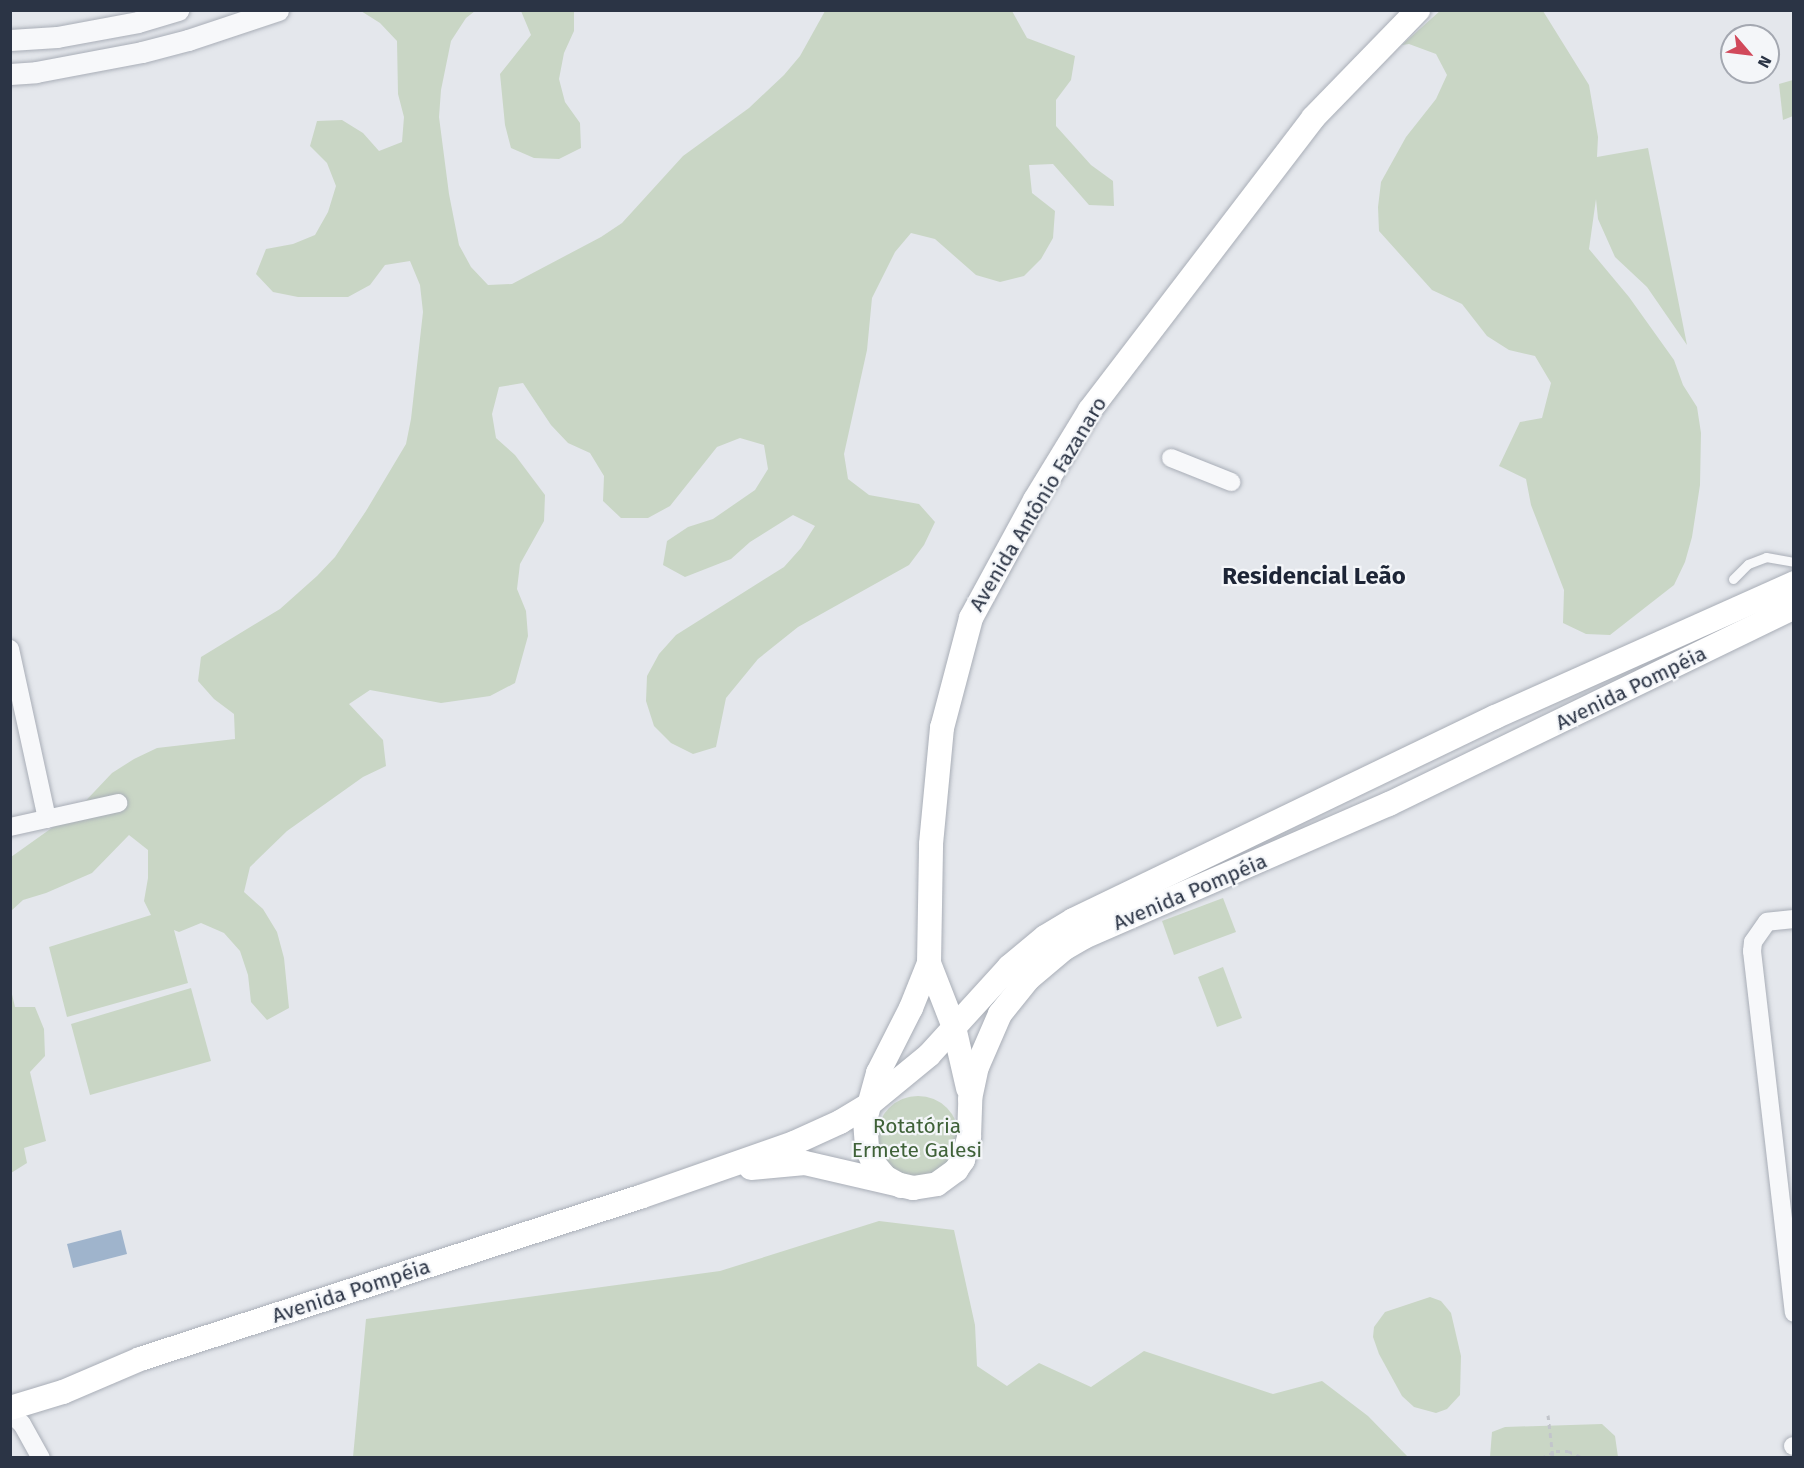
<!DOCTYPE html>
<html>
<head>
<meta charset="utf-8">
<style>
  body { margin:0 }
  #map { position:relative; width:1804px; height:1468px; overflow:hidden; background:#e4e7ec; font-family:"Fira Sans",sans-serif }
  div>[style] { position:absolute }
  .green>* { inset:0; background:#c9d6c5 }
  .round { border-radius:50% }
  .water>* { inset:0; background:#9fb4cc }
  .path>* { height:3px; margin-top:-1.5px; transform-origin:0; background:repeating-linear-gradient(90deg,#c2c5cb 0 4.5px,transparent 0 9px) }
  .roads { filter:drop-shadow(0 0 2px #a9aeb7) drop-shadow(0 0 2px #a9aeb7) }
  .service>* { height:9px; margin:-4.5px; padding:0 4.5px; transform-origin:4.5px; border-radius:4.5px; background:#f7f8fa }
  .minor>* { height:18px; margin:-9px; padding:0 9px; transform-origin:9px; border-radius:9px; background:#f7f8fa }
  .tertiary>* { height:21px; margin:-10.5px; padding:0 10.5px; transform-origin:10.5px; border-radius:10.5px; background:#f7f8fa }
  .secondary>* { height:24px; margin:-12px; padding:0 12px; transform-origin:12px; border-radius:12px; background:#fff }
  span { translate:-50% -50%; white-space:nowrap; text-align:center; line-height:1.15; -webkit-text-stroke:4.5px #f4f6f9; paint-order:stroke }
  .street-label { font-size:21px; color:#2b3445 }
  .park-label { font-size:21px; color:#3f6138 }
  .quarter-label { font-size:24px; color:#1d2536; font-weight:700 }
  .frame { position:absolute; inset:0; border:12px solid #2b3445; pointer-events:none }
  .north { position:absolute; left:1720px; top:24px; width:60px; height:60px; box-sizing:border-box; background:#f4f6f9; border:2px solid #a4a8b1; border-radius:50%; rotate:118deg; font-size:16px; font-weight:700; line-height:24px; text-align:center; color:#2b3445 }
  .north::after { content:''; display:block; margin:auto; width:21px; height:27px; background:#d1495b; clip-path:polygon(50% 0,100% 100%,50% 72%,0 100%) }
</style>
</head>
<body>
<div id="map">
  <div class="green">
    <div style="clip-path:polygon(1441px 10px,1543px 11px,1589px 85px,1598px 137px,1597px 157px,1648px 148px,1687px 345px,1647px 287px,1615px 257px,1598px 219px,1596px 199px,1589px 249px,1629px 297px,1674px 360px,1683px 385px,1697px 407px,1701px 433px,1700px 485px,1692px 537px,1685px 562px,1674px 585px,1610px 635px,1586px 634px,1563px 623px,1564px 590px,1531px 505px,1526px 479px,1499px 466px,1520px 422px,1542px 418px,1551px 383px,1535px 356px,1509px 350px,1487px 336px,1462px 304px,1432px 290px,1379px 231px,1378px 207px,1381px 182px,1406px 137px,1436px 99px,1447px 75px,1436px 54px,1409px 44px,1402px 45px)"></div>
    <div style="clip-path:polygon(361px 11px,475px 11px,466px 18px,451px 41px,441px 90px,439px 117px,449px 194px,459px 245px,471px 267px,488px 285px,512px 284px,601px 237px,622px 223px,683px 156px,749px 108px,784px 75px,800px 56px,825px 11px,1012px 11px,1027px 38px,1075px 56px,1071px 80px,1056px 100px,1056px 126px,1091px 165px,1113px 181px,1114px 206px,1089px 205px,1053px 164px,1029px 165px,1032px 193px,1055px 211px,1053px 238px,1041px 259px,1024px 276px,1000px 282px,976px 275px,935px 239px,911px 233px,895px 252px,872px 298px,867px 350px,844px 454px,848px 479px,869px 495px,919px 504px,935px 522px,924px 545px,909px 565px,798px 627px,758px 659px,726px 698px,716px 747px,693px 754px,671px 743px,654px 726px,646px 701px,647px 676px,659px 654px,676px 635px,784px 567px,801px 548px,815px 526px,793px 515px,750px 542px,731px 559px,685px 577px,663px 565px,667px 541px,688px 527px,713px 519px,755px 490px,768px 469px,764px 445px,740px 438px,717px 447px,670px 506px,648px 518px,621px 518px,603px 501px,604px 476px,590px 453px,568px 443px,551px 425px,523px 383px,499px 387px,492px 414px,496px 438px,515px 455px,545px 495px,544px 521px,520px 564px,517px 589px,526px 611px,528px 636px,515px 683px,490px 696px,441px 703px,370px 690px,349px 704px,383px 740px,386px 766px,363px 777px,287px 831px,250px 867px,244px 892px,263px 909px,277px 932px,284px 958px,289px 1008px,267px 1020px,251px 1002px,248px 975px,240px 951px,224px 933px,201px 923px,179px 932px,174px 930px,188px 983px,67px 1017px,49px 947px,151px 915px,144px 901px,148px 878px,148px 850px,129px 835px,92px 873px,46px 893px,23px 900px,11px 911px,11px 857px,77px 810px,112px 773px,134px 759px,157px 748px,235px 739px,234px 714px,214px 699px,198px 681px,201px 657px,280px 609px,317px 576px,335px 557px,366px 511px,406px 444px,411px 419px,423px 312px,420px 285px,410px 261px,385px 265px,370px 285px,348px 297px,298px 297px,273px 292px,256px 274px,266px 249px,293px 244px,315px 235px,328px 212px,336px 186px,327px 163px,310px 146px,317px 121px,342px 120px,363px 133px,379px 151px,402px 142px,404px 117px,398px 94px,397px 41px,380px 23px)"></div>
    <div style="clip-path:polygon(521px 11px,574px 11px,574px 31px,564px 53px,559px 79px,565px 102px,580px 123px,581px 148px,559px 159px,534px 158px,511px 148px,505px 125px,500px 74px,531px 35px)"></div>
    <div style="clip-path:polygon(1793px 80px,1793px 116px,1783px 120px,1779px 84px)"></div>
    <div style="clip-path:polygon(1223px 898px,1236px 932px,1174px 955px,1162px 921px)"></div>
    <div style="clip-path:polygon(1223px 967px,1242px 1018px,1217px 1027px,1198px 977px)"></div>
    <div style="clip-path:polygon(191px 988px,211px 1061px,90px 1095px,71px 1024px)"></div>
    <div style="clip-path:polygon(11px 990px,15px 1007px,35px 1007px,44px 1029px,45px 1056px,30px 1072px,46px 1141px,24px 1148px,27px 1163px,11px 1173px)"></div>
    <div class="round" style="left:877px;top:1096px;width:82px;height:82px"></div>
    <div style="clip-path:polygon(879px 1221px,954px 1230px,975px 1325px,977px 1366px,1007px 1386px,1039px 1363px,1091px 1387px,1144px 1351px,1273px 1394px,1322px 1381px,1368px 1416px,1408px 1457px,353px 1457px,366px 1319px,720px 1271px)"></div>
    <div style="clip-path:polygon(1430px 1297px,1441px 1301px,1451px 1313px,1461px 1356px,1460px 1395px,1447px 1409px,1436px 1413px,1414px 1407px,1402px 1396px,1379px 1354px,1373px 1337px,1374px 1327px,1385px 1312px)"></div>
    <div style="clip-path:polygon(1602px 1424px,1615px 1436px,1618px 1457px,1490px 1457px,1492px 1432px,1505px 1427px)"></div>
  </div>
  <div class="water">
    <div style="clip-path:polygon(121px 1230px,127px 1254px,73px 1268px,67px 1244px)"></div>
  </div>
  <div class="path">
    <div style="left:1548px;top:1415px;width:43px;rotate:83.4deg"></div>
    <div style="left:1541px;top:1458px;width:17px;rotate:-25deg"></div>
    <div style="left:1556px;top:1451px;width:12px"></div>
    <div style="left:1568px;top:1451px;width:17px;rotate:25deg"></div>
  </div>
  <div class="roads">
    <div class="service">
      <div style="left:1733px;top:579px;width:21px;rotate:-45deg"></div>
      <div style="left:1748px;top:564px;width:19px;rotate:-21deg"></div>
      <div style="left:1766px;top:557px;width:28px;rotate:10deg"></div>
    </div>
    <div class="minor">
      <div style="left:1171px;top:458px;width:65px;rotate:21.8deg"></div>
      <div style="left:10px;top:649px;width:174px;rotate:77.7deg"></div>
      <div style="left:10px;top:827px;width:111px;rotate:-12.5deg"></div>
      <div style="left:1794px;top:919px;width:27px;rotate:174deg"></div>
      <div style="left:1767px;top:922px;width:24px;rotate:125deg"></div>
      <div style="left:1753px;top:942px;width:9px;rotate:96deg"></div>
      <div style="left:1752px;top:951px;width:364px;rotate:83.4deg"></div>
      <div style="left:10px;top:1413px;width:16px;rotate:43deg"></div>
      <div style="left:22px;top:1424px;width:39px;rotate:61deg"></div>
      <div style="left:1793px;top:1446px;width:1px"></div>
    </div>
    <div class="tertiary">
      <div style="left:10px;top:40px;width:47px;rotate:-3.7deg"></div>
      <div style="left:57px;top:37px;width:82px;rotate:-10.5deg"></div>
      <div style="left:138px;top:22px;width:42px;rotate:-16.7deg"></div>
      <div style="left:10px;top:74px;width:26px;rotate:-4deg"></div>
      <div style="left:36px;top:72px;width:108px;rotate:-10.7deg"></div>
      <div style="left:142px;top:52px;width:48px;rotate:-14.6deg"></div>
      <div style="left:188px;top:40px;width:95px;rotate:-18.4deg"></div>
    </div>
    <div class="secondary">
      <div style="left:929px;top:963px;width:69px;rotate:68.7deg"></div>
      <div style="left:954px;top:1027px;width:63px;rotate:77.1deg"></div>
      <div style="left:751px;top:1168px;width:54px;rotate:-5.3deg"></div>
      <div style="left:805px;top:1163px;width:111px;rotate:13deg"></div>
      <div style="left:913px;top:1188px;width:24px;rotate:-9deg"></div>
      <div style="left:937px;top:1184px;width:24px;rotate:-36deg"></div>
      <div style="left:956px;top:1170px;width:12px;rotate:-55deg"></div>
      <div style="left:963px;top:1160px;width:24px;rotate:-75deg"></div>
      <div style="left:969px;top:1137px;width:38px;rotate:-88deg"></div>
      <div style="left:970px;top:1099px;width:33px;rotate:-78deg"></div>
      <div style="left:977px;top:1067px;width:58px;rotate:-66.5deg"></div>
      <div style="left:1000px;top:1014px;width:45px;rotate:-51.3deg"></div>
      <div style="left:1028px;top:979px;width:48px;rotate:-40deg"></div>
      <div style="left:1065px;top:948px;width:22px;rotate:-30deg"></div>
      <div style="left:1084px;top:937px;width:333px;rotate:-23.6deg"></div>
      <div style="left:1389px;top:804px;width:450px;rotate:-25.9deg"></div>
      <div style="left:901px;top:1186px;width:18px;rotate:-151deg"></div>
      <div style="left:885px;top:1177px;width:17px;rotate:-130deg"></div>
      <div style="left:874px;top:1164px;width:17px;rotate:-114deg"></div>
      <div style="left:867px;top:1148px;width:28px;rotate:-94deg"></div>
      <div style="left:865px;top:1120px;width:49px;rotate:-74.5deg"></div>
      <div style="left:878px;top:1073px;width:73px;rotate:-63.1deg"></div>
      <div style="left:911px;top:1008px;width:48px;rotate:-68.2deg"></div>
      <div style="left:929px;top:963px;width:119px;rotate:-89deg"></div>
      <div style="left:931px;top:844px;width:117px;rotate:-84.6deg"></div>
      <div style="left:942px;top:728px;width:114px;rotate:-75.2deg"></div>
      <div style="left:971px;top:618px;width:134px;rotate:-61.5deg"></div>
      <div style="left:1035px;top:500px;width:105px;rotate:-58.6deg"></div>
      <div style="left:1090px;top:410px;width:367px;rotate:-52.6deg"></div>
      <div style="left:1313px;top:118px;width:151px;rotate:-45.8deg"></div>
      <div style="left:10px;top:1408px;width:55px;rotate:-16.8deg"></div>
      <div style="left:63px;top:1392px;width:84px;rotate:-23.2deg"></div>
      <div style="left:140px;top:1359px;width:526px;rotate:-17.95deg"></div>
      <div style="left:640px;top:1197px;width:163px;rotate:-19.3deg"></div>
      <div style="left:794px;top:1143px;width:51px;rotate:-24.5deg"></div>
      <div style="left:840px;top:1122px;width:31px;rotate:-31deg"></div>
      <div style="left:867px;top:1106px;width:80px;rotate:-39.4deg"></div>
      <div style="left:929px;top:1055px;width:119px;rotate:-47.7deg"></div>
      <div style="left:1009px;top:967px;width:47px;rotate:-39.8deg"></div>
      <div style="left:1045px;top:937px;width:33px;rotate:-31deg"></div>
      <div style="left:1073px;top:920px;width:468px;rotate:-25.7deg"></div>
      <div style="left:1495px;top:717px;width:328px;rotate:-24.1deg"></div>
    </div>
  </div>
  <div class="street-label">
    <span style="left:1038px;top:504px;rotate:-59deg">Avenida Antônio Fazanaro</span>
    <span style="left:1631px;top:688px;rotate:-26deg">Avenida Pompéia</span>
    <span style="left:1190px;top:892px;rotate:-23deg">Avenida Pompéia</span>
    <span style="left:351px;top:1291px;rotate:-18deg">Avenida Pompéia</span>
  </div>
  <div class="park-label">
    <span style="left:917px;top:1138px">Rotatória<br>Ermete Galesi</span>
  </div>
  <div class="quarter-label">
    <span style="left:1314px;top:577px">Residencial Leão</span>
  </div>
  <div class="frame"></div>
  <div class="north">N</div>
</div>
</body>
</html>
